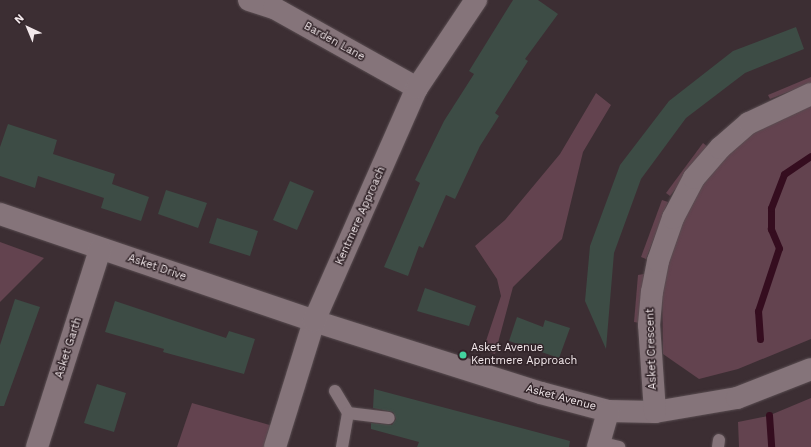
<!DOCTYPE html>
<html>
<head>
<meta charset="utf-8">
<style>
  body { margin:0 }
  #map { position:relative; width:811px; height:447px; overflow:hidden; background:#3c2e33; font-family:"Work Sans",sans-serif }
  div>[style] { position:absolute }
  .green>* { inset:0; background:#63434f }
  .stream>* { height:7px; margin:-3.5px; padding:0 3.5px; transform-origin:3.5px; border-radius:3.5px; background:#350d1f }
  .building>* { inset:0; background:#3d4c45 }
  .roads { filter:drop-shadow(0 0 1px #594d51) drop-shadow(0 0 1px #594d51) }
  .service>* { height:12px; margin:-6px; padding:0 6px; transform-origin:6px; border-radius:6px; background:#85747a }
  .minor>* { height:22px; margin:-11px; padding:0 11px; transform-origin:11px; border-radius:11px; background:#85747a }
  .dots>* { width:11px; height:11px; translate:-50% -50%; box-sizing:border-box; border:2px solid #322429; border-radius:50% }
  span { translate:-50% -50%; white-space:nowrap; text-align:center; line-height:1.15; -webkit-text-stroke:3px #322429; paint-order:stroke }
  .street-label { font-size:11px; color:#f3e9ec }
  .poi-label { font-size:11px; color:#f3e9ec }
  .left { translate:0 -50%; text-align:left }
  .north { position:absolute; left:8px; top:8px; width:40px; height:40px; -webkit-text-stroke:3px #322429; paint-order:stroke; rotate:316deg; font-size:11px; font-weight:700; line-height:16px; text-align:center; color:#f3e9ec }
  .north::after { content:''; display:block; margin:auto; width:14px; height:18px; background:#f3e9ec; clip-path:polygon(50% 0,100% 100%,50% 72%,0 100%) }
</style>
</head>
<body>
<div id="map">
  <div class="green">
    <div style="clip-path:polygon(811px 77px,811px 83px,770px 99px,768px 95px)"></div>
    <div style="clip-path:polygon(596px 93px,611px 105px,583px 152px,562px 239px,513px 287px,495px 354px,483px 350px,501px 296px,497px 279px,475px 246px,505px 220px,560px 154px)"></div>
    <div style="clip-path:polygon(811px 101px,811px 339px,738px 369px,699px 379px,663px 354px,662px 285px,668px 250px,701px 183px,750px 131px)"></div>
    <div style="clip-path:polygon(703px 143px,708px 147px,670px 196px,666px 193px)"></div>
    <div style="clip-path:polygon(662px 200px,668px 202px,646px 259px,641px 257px)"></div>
    <div style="clip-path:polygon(0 242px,44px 258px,0 302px)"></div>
    <div style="clip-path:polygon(644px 274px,640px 323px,634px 322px,638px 275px)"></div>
    <div style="clip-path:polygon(811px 398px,811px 447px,739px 447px,738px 422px,768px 416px)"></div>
    <div style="clip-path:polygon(192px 403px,280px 428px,275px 447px,177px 447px)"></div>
  </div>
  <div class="stream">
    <div style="left:760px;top:339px;width:28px;rotate:-94deg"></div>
    <div style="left:758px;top:311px;width:66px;rotate:-71.6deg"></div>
    <div style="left:779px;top:248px;width:21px;rotate:-113deg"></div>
    <div style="left:771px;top:229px;width:21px;rotate:-90deg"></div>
    <div style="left:771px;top:208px;width:36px;rotate:-69deg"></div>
    <div style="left:784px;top:174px;width:32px;rotate:-34deg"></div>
    <div style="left:769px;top:415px;width:32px;rotate:86deg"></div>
  </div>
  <div class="building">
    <div style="clip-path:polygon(513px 0,538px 0,558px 14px,525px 59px,528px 61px,495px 113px,499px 116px,480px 146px,455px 199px,446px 195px,423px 248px,419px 246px,408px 276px,384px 267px,420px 183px,415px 180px,444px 121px,474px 74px,469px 71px)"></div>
    <div style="clip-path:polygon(796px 27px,804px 49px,745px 73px,686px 118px,641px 179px,614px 253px,606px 349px,585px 301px,590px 246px,620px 165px,669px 101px,733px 51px)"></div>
    <div style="clip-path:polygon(8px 124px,57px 140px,53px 154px,115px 174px,112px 184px,149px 197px,141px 221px,101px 208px,104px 198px,38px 176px,35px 188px,0 176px,0 147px)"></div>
    <div style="clip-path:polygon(290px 181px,314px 191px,297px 230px,273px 220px)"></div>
    <div style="clip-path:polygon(166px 190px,207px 203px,198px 228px,158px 214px)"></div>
    <div style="clip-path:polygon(217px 218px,258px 231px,250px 256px,209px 243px)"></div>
    <div style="clip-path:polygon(425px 288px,476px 306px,469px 326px,417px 311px)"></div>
    <div style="clip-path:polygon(15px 299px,40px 307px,4px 406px,0 406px,0 345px)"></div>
    <div style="clip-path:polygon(115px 301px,226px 338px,229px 331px,255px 339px,244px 374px,163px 352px,164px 349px,105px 332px)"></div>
    <div style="clip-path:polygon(517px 317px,543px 327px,545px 320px,570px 328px,559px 358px,509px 341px)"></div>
    <div style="clip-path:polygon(97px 384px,126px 393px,114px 432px,84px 423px)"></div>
    <div style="clip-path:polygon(374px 389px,570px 441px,569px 447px,417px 447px,419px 442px,371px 429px,371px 423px,392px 425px,396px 419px,393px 412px,373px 408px)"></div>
  </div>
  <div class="roads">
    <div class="service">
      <div style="left:335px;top:391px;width:26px;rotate:59deg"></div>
      <div style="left:348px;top:413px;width:35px;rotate:100deg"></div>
      <div style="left:348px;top:413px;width:41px;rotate:7deg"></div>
      <div style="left:599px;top:442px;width:21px;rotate:14deg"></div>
      <div style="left:718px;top:447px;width:7px;rotate:-82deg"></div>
    </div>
    <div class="minor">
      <div style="left:249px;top:0;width:26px;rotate:18deg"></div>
      <div style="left:274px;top:8px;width:164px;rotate:29.2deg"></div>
      <div style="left:0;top:214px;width:332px;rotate:18.8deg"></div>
      <div style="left:314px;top:321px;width:238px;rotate:17.6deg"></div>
      <div style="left:541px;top:393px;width:69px;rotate:15deg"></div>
      <div style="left:608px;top:411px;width:47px;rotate:1.2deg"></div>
      <div style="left:655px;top:412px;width:83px;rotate:-9.7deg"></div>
      <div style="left:737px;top:398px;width:79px;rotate:-21.4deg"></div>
      <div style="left:655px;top:412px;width:87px;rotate:-93.9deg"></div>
      <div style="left:649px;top:325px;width:33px;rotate:-85deg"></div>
      <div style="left:652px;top:292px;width:32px;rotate:-79deg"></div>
      <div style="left:658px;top:261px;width:46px;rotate:-70.8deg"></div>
      <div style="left:673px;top:218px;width:45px;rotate:-62.3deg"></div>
      <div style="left:694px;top:178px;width:40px;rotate:-49deg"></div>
      <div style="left:720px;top:148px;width:38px;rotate:-41deg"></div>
      <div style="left:749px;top:123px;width:68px;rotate:-25.1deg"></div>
      <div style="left:37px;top:447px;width:208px;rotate:-72.3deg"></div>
      <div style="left:275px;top:447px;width:132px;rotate:-72.8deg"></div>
      <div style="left:314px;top:321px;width:255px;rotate:-66.2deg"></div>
      <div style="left:417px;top:88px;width:106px;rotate:-56.2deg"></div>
      <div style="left:598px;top:447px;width:37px;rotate:-74deg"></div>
    </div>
  </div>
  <div class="dots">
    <div style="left:463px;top:355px;background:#43d4a0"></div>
  </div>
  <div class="street-label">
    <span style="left:334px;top:42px;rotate:29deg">Barden Lane</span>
    <span style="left:361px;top:216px;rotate:-66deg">Kentmere Approach</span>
    <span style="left:157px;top:268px;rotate:19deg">Asket Drive</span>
    <span style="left:69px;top:348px;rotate:-72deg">Asket Garth</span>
    <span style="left:652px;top:349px;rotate:-92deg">Asket Crescent</span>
    <span style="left:561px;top:398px;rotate:15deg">Asket Avenue</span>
  </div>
  <div class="poi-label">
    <span class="left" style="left:471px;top:355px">Asket Avenue<br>Kentmere Approach</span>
  </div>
  <div class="north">N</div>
</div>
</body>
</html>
